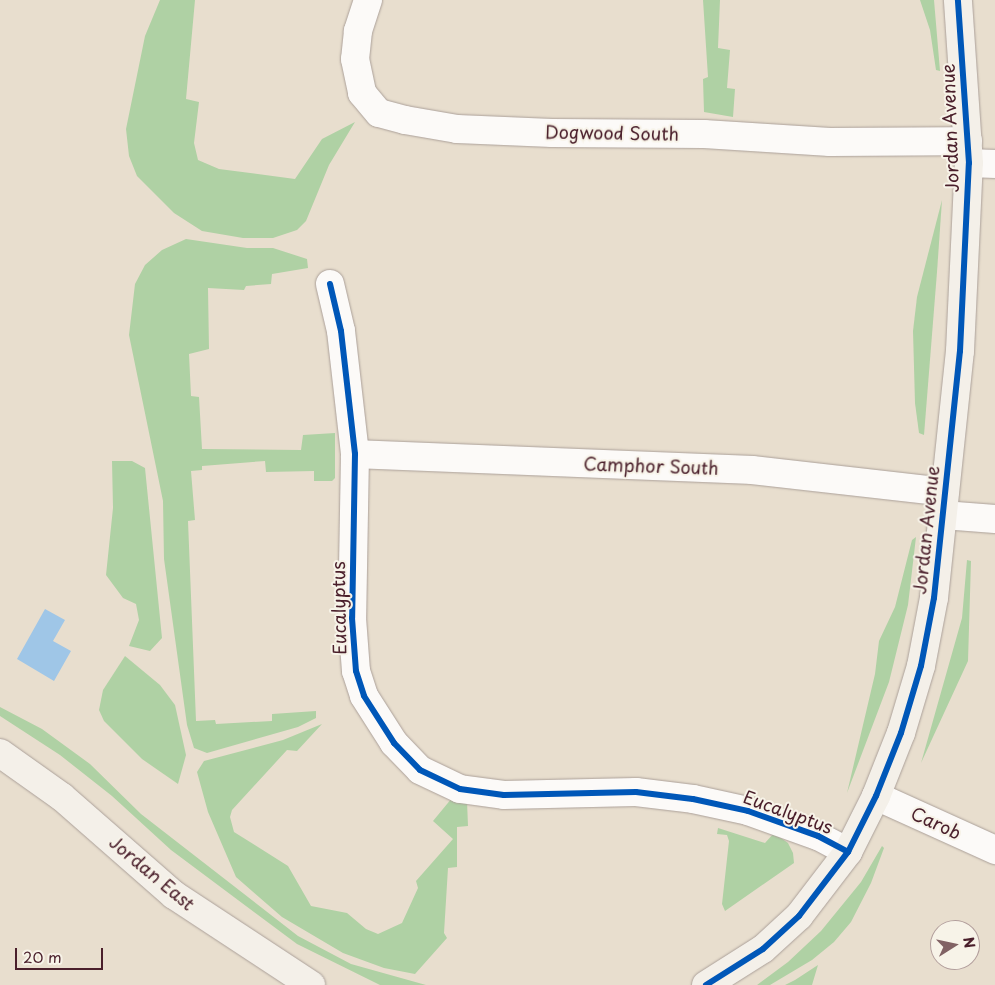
<!DOCTYPE html>
<html>
<head>
<meta charset="utf-8">
<style>
  body { margin:0 }
  #map { position:relative; width:995px; height:985px; overflow:hidden; background:#e8dece; font-family:"Playpen Sans",sans-serif }
  div>[style] { position:absolute }
  .green>* { inset:0; background:#afd1a4 }
  .water>* { inset:0; background:#9fc6e7 }
  .roads { filter:drop-shadow(0 0 1px #aba099) drop-shadow(0 0 1px #aba099) }
  .street>* { height:28px; margin:-14px; padding:0 14px; transform-origin:14px; border-radius:14px; background:#fcfaf8 }
  .secondary>* { height:28px; margin:-14px; padding:0 14px; transform-origin:14px; border-radius:14px; background:#f4f0e9 }
  .cycleway>* { height:6px; margin:-3px; padding:0 3px; transform-origin:3px; border-radius:3px; background:#0057b8 }
  span { translate:-50% -50%; white-space:nowrap; text-align:center; line-height:1.15; -webkit-text-stroke:4px #f7f3e8; paint-order:stroke }
  .street-label { font-size:18px; color:#4a1f2b }
  .north { position:absolute; left:930px; top:920px; width:50px; height:50px; box-sizing:border-box; background:#f7f3e8; border:1px solid #b29e9c; border-radius:50%; rotate:80deg; font-size:14px; font-weight:700; line-height:20px; text-align:center; color:#4a1f2b }
  .north::after { content:''; display:block; margin:auto; width:18px; height:22px; background:#816264; clip-path:polygon(50% 0,100% 100%,50% 72%,0 100%) }
  .scale { position:absolute; left:15px; top:948px; width:88px; height:22px; box-sizing:border-box; border:2px solid #4a1f2b; border-top:0; padding-left:6px; font-size:15px; line-height:18px; white-space:nowrap; color:#4a1f2b; -webkit-text-stroke:4px #f7f3e8; paint-order:stroke }
</style>
</head>
<body>
<div id="map">
  <div class="green">
    <div style="clip-path:polygon(160px 0,195px 0,186px 99px,199px 102px,194px 143px,198px 160px,219px 169px,295px 179px,322px 139px,355px 122px,329px 165px,306px 221px,297px 230px,273px 238px,243px 238px,202px 231px,174px 213px,137px 176px,129px 156px,126px 129px,145px 36px)"></div>
    <div style="clip-path:polygon(703px 0,720px 0,718px 48px,730px 50px,727px 88px,735px 89px,733px 117px,704px 112px,703px 79px,708px 77px)"></div>
    <div style="clip-path:polygon(920px 0,934px 0,940px 71px,936px 70px,930px 30px)"></div>
    <div style="clip-path:polygon(942px 200px,937px 272px,924px 435px,919px 433px,915px 403px,913px 331px,917px 297px)"></div>
    <div style="clip-path:polygon(186px 239px,247px 248px,273px 248px,307px 259px,308px 268px,272px 274px,271px 284px,246px 286px,244px 290px,208px 288px,209px 349px,189px 354px,191px 396px,199px 397px,202px 449px,301px 450px,303px 435px,335px 433px,335px 478px,332px 481px,314px 481px,314px 471px,266px 472px,265px 461px,202px 466px,202px 470px,191px 471px,195px 520px,188px 521px,196px 721px,215px 720px,216px 724px,272px 721px,272px 714px,316px 711px,316px 718px,298px 727px,207px 753px,194px 748px,187px 725px,164px 559px,163px 501px,129px 335px,135px 284px,145px 265px,162px 250px)"></div>
    <div style="clip-path:polygon(112px 461px,132px 461px,145px 468px,162px 638px,150px 651px,129px 646px,139px 620px,136px 604px,123px 598px,106px 575px,113px 508px)"></div>
    <div style="clip-path:polygon(916px 537px,908px 605px,889px 682px,847px 793px,875px 674px,879px 641px,895px 607px,912px 540px)"></div>
    <div style="clip-path:polygon(967px 560px,971px 561px,968px 661px,921px 763px,962px 618px)"></div>
    <div style="clip-path:polygon(125px 656px,160px 685px,175px 705px,186px 755px,178px 784px,142px 759px,104px 721px,99px 710px,103px 690px)"></div>
    <div style="clip-path:polygon(0 707px,42px 729px,90px 764px,141px 814px,298px 936px,351px 964px,426px 985px,380px 985px,297px 944px,171px 850px,112px 796px,60px 755px,0 716px)"></div>
    <div style="clip-path:polygon(322px 724px,297px 751px,287px 750px,232px 810px,230px 817px,234px 832px,288px 866px,311px 906px,347px 913px,366px 929px,378px 934px,402px 923px,418px 888px,416px 881px,453px 839px,433px 821px,452px 798px,467px 801px,468px 826px,457px 827px,457px 867px,448px 868px,444px 933px,447px 938px,415px 974px,384px 968px,343px 953px,282px 917px,236px 877px,208px 812px,197px 772px,204px 761px,283px 740px)"></div>
    <div style="clip-path:polygon(718px 828px,765px 843px,774px 833px,788px 843px,793px 853px,794px 863px,725px 911px,722px 904px,729px 841px,727px 835px,717px 834px)"></div>
    <div style="clip-path:polygon(882px 846px,884px 848px,871px 883px,851px 922px,834px 942px,812px 960px,770px 985px,757px 985px,788px 962px,821px 931px,861px 882px)"></div>
    <div style="clip-path:polygon(818px 965px,812px 985px,785px 985px,795px 980px)"></div>
  </div>
  <div class="water">
    <div style="clip-path:polygon(45px 609px,65px 620px,53px 641px,71px 651px,54px 681px,17px 659px)"></div>
  </div>
  <div class="roads">
    <div class="street">
      <div style="left:368px;top:0;width:33px;rotate:108deg"></div>
      <div style="left:358px;top:31px;width:28px;rotate:96deg"></div>
      <div style="left:355px;top:59px;width:35px;rotate:78deg"></div>
      <div style="left:362px;top:93px;width:26px;rotate:50deg"></div>
      <div style="left:379px;top:113px;width:27px;rotate:15deg"></div>
      <div style="left:405px;top:120px;width:53px;rotate:9.8deg"></div>
      <div style="left:457px;top:129px;width:95px;rotate:2.4deg"></div>
      <div style="left:552px;top:133px;width:152px;rotate:0.4deg"></div>
      <div style="left:704px;top:134px;width:126px;rotate:3.6deg"></div>
      <div style="left:830px;top:142px;width:138px;rotate:-0.4deg"></div>
      <div style="left:969px;top:163px;width:26px;rotate:2deg"></div>
      <div style="left:330px;top:284px;width:48px;rotate:76.8deg"></div>
      <div style="left:341px;top:331px;width:124px;rotate:83.5deg"></div>
      <div style="left:355px;top:454px;width:164px;rotate:91deg"></div>
      <div style="left:352px;top:618px;width:53px;rotate:85.7deg"></div>
      <div style="left:356px;top:671px;width:26px;rotate:72deg"></div>
      <div style="left:364px;top:696px;width:56px;rotate:57.4deg"></div>
      <div style="left:394px;top:743px;width:37px;rotate:46deg"></div>
      <div style="left:420px;top:770px;width:44px;rotate:25.4deg"></div>
      <div style="left:460px;top:789px;width:44px;rotate:7.8deg"></div>
      <div style="left:504px;top:795px;width:132px;rotate:-1.3deg"></div>
      <div style="left:636px;top:792px;width:57px;rotate:7deg"></div>
      <div style="left:693px;top:799px;width:56px;rotate:12.3deg"></div>
      <div style="left:748px;top:811px;width:74px;rotate:19.7deg"></div>
      <div style="left:818px;top:836px;width:34px;rotate:28deg"></div>
      <div style="left:355px;top:454px;width:397px;rotate:2.3deg"></div>
      <div style="left:752px;top:470px;width:194px;rotate:6.5deg"></div>
      <div style="left:943px;top:515px;width:52px;rotate:4.4deg"></div>
      <div style="left:876px;top:796px;width:131px;rotate:24.4deg"></div>
    </div>
    <div class="secondary">
      <div style="left:0;top:753px;width:76px;rotate:35.4deg"></div>
      <div style="left:62px;top:797px;width:149px;rotate:41.2deg"></div>
      <div style="left:174px;top:895px;width:164px;rotate:33.3deg"></div>
      <div style="left:706px;top:985px;width:67px;rotate:-32.3deg"></div>
      <div style="left:763px;top:949px;width:49px;rotate:-42.5deg"></div>
      <div style="left:799px;top:916px;width:81px;rotate:-52.6deg"></div>
      <div style="left:848px;top:852px;width:63px;rotate:-63.4deg"></div>
      <div style="left:876px;top:796px;width:68px;rotate:-68.4deg"></div>
      <div style="left:901px;top:733px;width:70px;rotate:-73.4deg"></div>
      <div style="left:921px;top:666px;width:69px;rotate:-79.2deg"></div>
      <div style="left:934px;top:598px;width:248px;rotate:-84deg"></div>
      <div style="left:960px;top:351px;width:188px;rotate:-87.3deg"></div>
      <div style="left:969px;top:163px;width:163px;rotate:-93.9deg"></div>
    </div>
  </div>
  <div class="cycleway">
    <div style="left:330px;top:284px;width:48px;rotate:76.8deg"></div>
    <div style="left:341px;top:331px;width:124px;rotate:83.5deg"></div>
    <div style="left:355px;top:454px;width:164px;rotate:91deg"></div>
    <div style="left:352px;top:618px;width:53px;rotate:85.7deg"></div>
    <div style="left:356px;top:671px;width:26px;rotate:72deg"></div>
    <div style="left:364px;top:696px;width:56px;rotate:57.4deg"></div>
    <div style="left:394px;top:743px;width:37px;rotate:46deg"></div>
    <div style="left:420px;top:770px;width:44px;rotate:25.4deg"></div>
    <div style="left:460px;top:789px;width:44px;rotate:7.8deg"></div>
    <div style="left:504px;top:795px;width:132px;rotate:-1.3deg"></div>
    <div style="left:636px;top:792px;width:57px;rotate:7deg"></div>
    <div style="left:693px;top:799px;width:56px;rotate:12.3deg"></div>
    <div style="left:748px;top:811px;width:74px;rotate:19.7deg"></div>
    <div style="left:818px;top:836px;width:34px;rotate:28deg"></div>
    <div style="left:706px;top:985px;width:67px;rotate:-32.3deg"></div>
    <div style="left:763px;top:949px;width:49px;rotate:-42.5deg"></div>
    <div style="left:799px;top:916px;width:81px;rotate:-52.6deg"></div>
    <div style="left:848px;top:852px;width:63px;rotate:-63.4deg"></div>
    <div style="left:876px;top:796px;width:68px;rotate:-68.4deg"></div>
    <div style="left:901px;top:733px;width:70px;rotate:-73.4deg"></div>
    <div style="left:921px;top:666px;width:69px;rotate:-79.2deg"></div>
    <div style="left:934px;top:598px;width:248px;rotate:-84deg"></div>
    <div style="left:960px;top:351px;width:188px;rotate:-87.3deg"></div>
    <div style="left:969px;top:163px;width:163px;rotate:-93.9deg"></div>
  </div>
  <div class="street-label">
    <span style="left:950px;top:128px;rotate:-92deg">Jordan Avenue</span>
    <span style="left:612px;top:133px;rotate:1deg">Dogwood South</span>
    <span style="left:651px;top:466px;rotate:2deg">Camphor South</span>
    <span style="left:926px;top:530px;rotate:-84deg">Jordan Avenue</span>
    <span style="left:339px;top:608px;rotate:-91deg">Eucalyptus</span>
    <span style="left:788px;top:812px;rotate:20deg">Eucalyptus</span>
    <span style="left:936px;top:823px;rotate:25deg">Carob</span>
    <span style="left:152px;top:873px;rotate:40deg">Jordan East</span>
  </div>
  <div class="north">N</div>
  <div class="scale">20 m</div>
</div>
</body>
</html>
